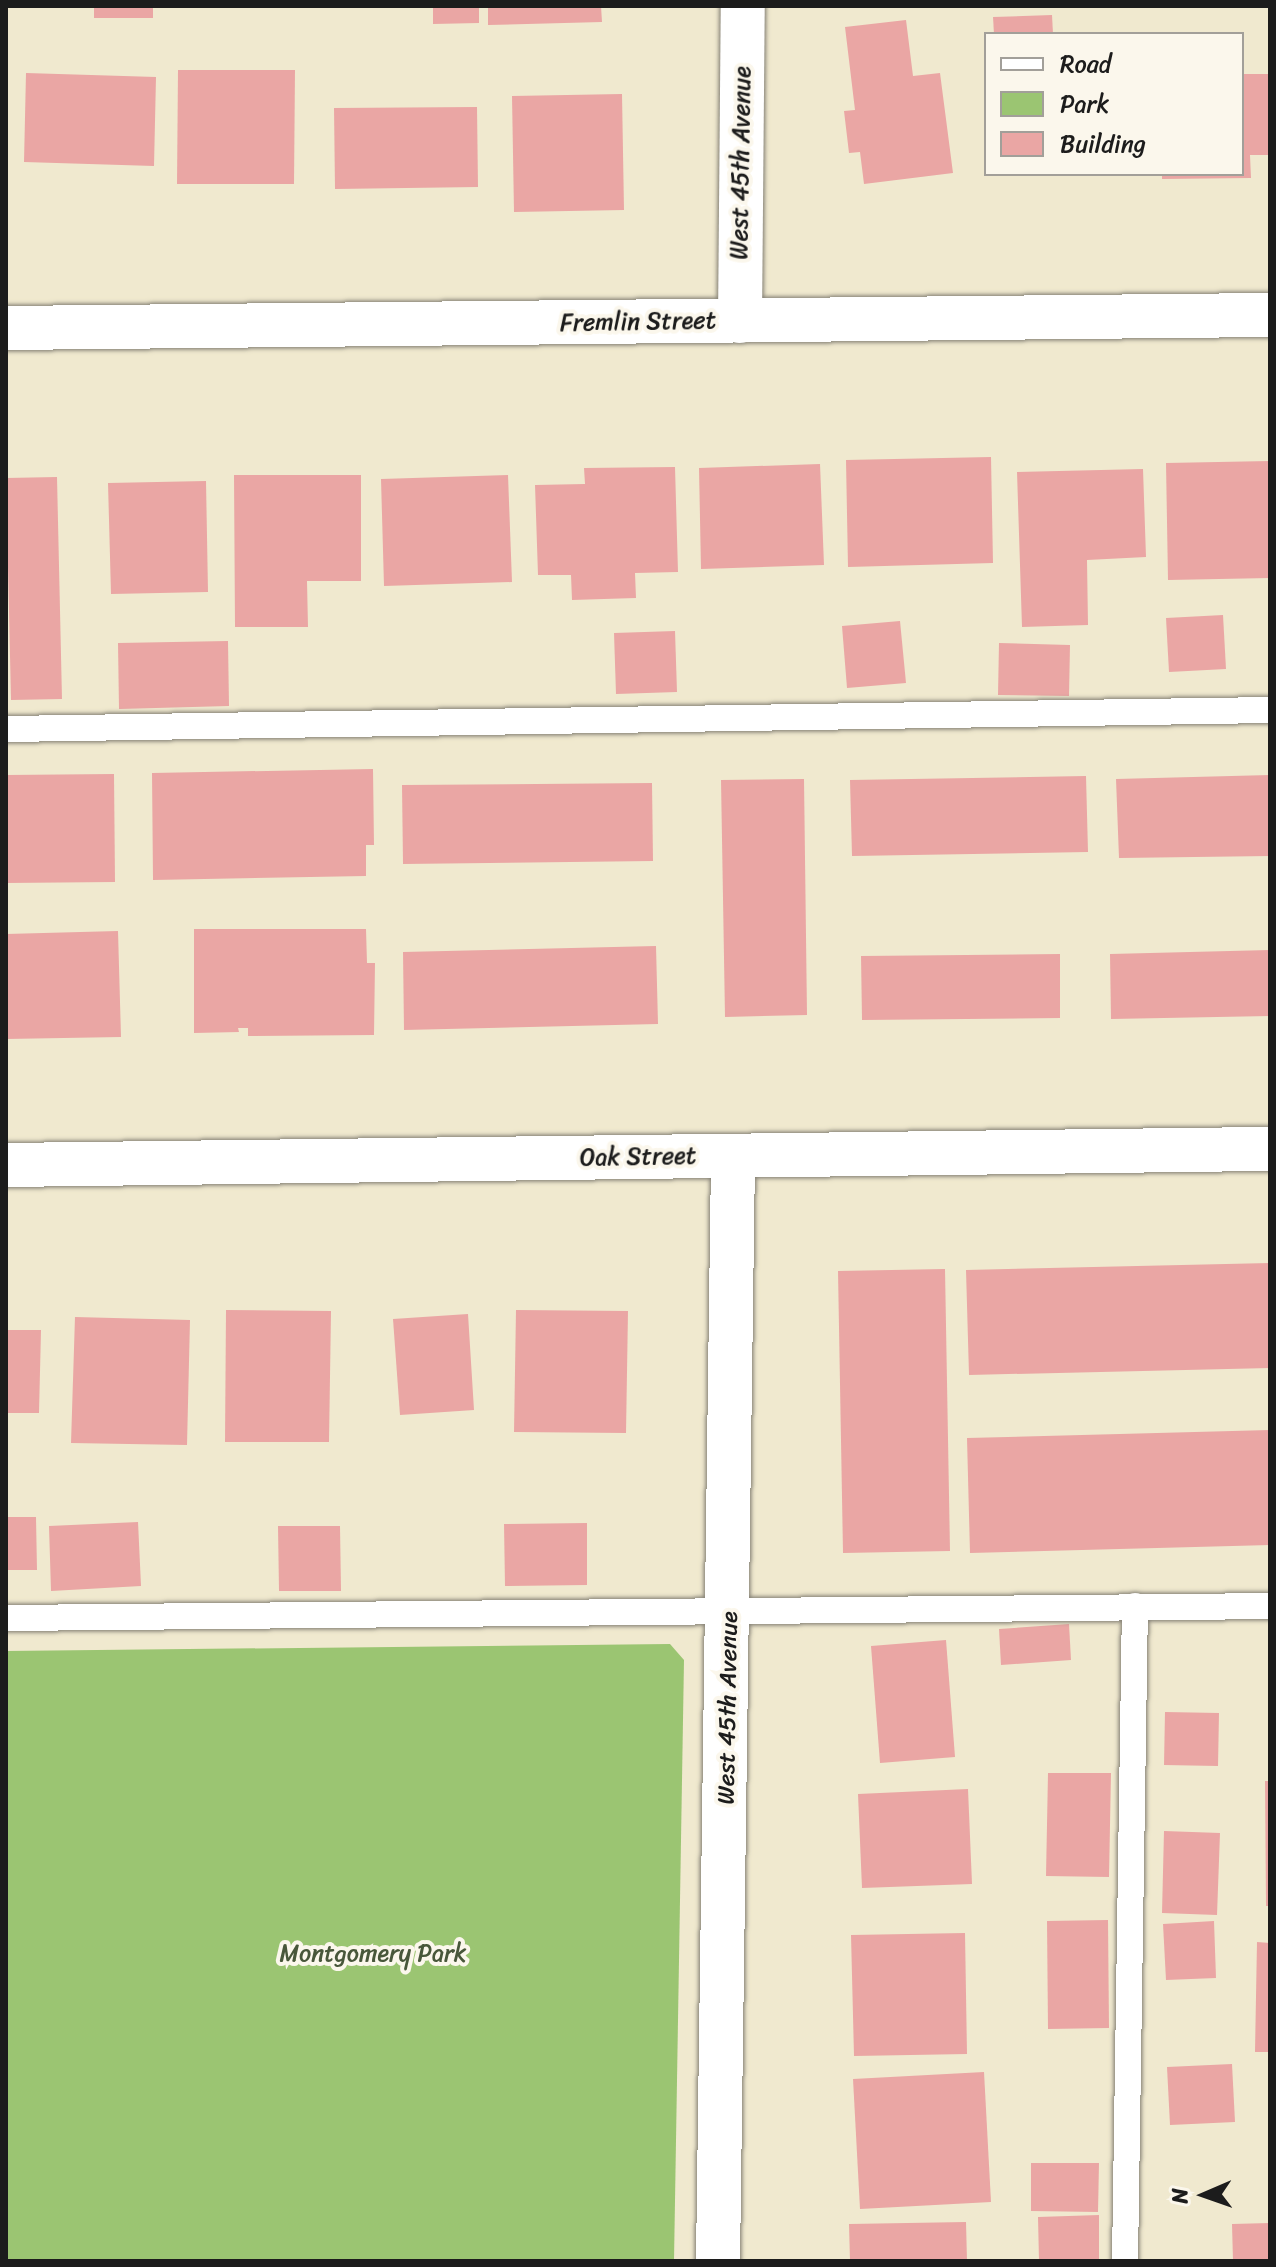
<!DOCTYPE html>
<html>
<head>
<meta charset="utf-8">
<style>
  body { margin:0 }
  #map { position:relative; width:1276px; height:2267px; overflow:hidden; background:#f0e9cf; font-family:Sriracha,sans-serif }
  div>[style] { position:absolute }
  .green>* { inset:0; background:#9bc572 }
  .building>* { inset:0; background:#eaa6a4 }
  .roads { filter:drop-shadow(0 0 2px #868276) drop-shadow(0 0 2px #868276) }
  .service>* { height:26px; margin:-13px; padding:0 13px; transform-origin:13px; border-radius:13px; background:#fff }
  .minor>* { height:44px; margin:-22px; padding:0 22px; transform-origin:22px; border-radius:22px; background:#fff }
  .primary>* { height:44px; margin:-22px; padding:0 22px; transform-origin:22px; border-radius:22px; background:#fff }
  span { translate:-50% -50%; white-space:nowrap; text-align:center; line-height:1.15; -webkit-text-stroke:8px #fbf7ec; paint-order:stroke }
  .street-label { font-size:24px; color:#1c1c1c }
  .park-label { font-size:24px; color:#48573a }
  .frame { position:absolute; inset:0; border:8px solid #1c1c1c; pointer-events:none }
  .legend { position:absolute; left:984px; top:32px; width:260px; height:144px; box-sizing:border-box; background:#fbf7ec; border:2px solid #a29f99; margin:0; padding:10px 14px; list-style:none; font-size:24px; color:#1c1c1c }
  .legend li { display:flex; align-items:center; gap:16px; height:40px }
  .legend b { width:40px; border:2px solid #a29f99 }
  .north { position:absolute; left:1164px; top:2155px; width:80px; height:80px; -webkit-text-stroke:6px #fbf7ec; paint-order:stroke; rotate:268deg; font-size:22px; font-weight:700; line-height:32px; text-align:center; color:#1c1c1c }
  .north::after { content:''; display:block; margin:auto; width:28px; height:36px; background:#1c1c1c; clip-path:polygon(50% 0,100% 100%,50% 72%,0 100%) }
</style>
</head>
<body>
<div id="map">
  <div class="green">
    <div style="clip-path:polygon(670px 1644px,684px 1660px,674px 2261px,6px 2261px,6px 1651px)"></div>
  </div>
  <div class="building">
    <div style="clip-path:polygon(94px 6px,153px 6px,153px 18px,94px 18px)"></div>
    <div style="clip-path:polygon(433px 6px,479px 6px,479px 23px,433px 24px)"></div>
    <div style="clip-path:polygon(488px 6px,601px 6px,602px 22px,488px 25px)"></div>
    <div style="clip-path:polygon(1052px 15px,1053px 34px,994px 34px,993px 17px)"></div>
    <div style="clip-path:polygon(906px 20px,913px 76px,940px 73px,953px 173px,864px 184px,860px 152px,849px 153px,844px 111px,855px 110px,845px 27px)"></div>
    <div style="clip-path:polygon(178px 70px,295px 70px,294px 184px,177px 184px)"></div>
    <div style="clip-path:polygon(26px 73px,156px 77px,154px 166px,24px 162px)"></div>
    <div style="clip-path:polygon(1242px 74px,1270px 74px,1270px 155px,1250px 155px,1251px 178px,1162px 179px,1162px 174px,1242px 174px)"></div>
    <div style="clip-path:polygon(622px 94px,624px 210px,514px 212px,512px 96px)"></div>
    <div style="clip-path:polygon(477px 107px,478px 187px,335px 189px,334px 108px)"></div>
    <div style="clip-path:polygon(991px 457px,993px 563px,848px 567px,846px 460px)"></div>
    <div style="clip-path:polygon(1270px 461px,1270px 578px,1168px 580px,1166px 463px)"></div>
    <div style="clip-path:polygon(820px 464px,824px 565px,701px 569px,699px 468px)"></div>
    <div style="clip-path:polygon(675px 467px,678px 572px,635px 573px,636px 598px,572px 600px,571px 575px,538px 575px,535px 485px,585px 484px,584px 468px)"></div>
    <div style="clip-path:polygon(1143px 469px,1146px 557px,1087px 560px,1088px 625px,1022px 627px,1017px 472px)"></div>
    <div style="clip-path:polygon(234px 475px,361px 475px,361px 581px,307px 581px,308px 627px,235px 627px)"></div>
    <div style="clip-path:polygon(508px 475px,512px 582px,384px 586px,381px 479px)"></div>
    <div style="clip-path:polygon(57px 477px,62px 699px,11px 700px,6px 478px)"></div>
    <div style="clip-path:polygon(206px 481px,208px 592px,111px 594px,108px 483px)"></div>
    <div style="clip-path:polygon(1223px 615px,1226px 669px,1169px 672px,1166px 618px)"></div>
    <div style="clip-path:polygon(900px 621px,906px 683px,847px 688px,842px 626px)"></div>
    <div style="clip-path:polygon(675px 631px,677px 692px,616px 694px,614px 633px)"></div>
    <div style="clip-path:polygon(228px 641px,229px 706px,119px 709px,118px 643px)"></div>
    <div style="clip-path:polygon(999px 643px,1070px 645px,1069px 696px,998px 695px)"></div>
    <div style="clip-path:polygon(373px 769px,374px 845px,366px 845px,366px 876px,153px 880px,152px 773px)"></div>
    <div style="clip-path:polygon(114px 774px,115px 882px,6px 883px,6px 775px)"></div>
    <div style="clip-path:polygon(1270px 775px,1270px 856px,1119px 858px,1116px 779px)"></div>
    <div style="clip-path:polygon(1086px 776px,1088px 852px,852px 856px,850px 780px)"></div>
    <div style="clip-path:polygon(804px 779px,807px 1015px,725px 1017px,721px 780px)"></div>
    <div style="clip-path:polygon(652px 783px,653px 861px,403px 864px,402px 785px)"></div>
    <div style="clip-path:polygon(194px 929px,366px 929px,367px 963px,375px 963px,374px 1035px,248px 1036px,248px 1028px,238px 1028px,239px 1032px,194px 1033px)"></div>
    <div style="clip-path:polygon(118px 931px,121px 1037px,6px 1039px,6px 934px)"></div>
    <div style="clip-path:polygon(656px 946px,658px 1024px,404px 1030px,403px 952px)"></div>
    <div style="clip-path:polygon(1270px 950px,1270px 1016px,1111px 1019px,1110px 954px)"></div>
    <div style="clip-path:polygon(1060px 954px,1060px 1018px,862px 1020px,861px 956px)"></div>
    <div style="clip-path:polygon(1270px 1263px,1270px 1368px,969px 1375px,966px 1270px)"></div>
    <div style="clip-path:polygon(945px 1269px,950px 1551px,843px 1553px,838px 1271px)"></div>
    <div style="clip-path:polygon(226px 1310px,331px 1311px,329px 1442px,225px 1442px)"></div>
    <div style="clip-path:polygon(516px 1310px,628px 1311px,626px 1433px,514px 1432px)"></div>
    <div style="clip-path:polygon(468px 1314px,474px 1410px,400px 1415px,393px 1319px)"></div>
    <div style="clip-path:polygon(75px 1317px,190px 1320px,187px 1445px,71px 1443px)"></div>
    <div style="clip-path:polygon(6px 1330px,41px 1330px,39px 1413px,6px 1413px)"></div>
    <div style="clip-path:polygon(1270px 1430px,1270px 1545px,970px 1553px,967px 1438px)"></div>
    <div style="clip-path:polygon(6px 1517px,36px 1517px,37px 1570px,6px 1570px)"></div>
    <div style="clip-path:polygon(138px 1522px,141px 1586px,51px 1591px,49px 1526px)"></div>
    <div style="clip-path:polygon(587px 1523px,587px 1585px,505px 1586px,504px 1524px)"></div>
    <div style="clip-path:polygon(278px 1526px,340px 1526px,341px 1591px,279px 1591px)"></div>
    <div style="clip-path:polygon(1069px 1624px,1071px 1660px,1001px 1665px,999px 1629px)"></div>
    <div style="clip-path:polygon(946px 1640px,955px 1757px,880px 1763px,871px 1646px)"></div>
    <div style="clip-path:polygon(1165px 1712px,1219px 1713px,1218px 1766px,1164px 1765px)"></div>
    <div style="clip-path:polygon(1048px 1773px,1111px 1773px,1109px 1877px,1046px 1876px)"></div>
    <div style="clip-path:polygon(1265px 1781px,1270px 1781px,1270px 1906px,1266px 1906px)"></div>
    <div style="clip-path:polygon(968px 1789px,972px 1884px,862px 1888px,858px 1794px)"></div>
    <div style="clip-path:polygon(1164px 1831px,1220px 1833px,1217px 1915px,1162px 1913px)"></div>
    <div style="clip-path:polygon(1108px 1920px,1109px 2028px,1048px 2029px,1047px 1921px)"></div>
    <div style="clip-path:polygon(1214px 1921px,1216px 1978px,1166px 1980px,1163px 1924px)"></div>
    <div style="clip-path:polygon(965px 1933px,967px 2054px,854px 2056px,851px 1935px)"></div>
    <div style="clip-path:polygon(1257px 1942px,1270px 1943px,1270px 2052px,1255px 2052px)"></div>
    <div style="clip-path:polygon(1232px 2064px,1235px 2122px,1170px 2125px,1167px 2067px)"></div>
    <div style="clip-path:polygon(984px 2072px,991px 2202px,860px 2209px,853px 2079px)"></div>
    <div style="clip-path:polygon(1031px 2163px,1099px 2163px,1098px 2212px,1031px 2211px)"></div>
    <div style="clip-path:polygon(1099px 2215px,1099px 2261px,1039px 2261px,1038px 2217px)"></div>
    <div style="clip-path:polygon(966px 2222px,967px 2261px,850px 2261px,849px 2224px)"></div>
    <div style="clip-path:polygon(1270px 2223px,1270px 2261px,1233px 2261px,1232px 2224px)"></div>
  </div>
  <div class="roads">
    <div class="service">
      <div style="left:6px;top:729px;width:1264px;rotate:-0.86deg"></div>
      <div style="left:6px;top:1618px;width:1264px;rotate:-0.54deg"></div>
      <div style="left:1125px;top:2261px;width:655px;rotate:-89.13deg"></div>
    </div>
    <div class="minor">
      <div style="left:740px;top:321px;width:315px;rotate:-89.5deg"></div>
      <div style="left:6px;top:328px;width:1264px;rotate:-0.59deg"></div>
      <div style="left:718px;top:2261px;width:1105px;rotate:-89.22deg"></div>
    </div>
    <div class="primary">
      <div style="left:6px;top:1165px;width:1264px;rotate:-0.73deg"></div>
    </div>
  </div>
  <div class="street-label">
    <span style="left:741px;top:163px;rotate:-89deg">West 45th Avenue</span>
    <span style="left:638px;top:322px;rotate:-1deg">Fremlin Street</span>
    <span style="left:638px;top:1157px;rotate:-1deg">Oak Street</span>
    <span style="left:728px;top:1708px;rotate:-89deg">West 45th Avenue</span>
  </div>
  <div class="park-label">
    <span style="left:373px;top:1954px">Montgomery Park</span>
  </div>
  <div class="frame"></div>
  <ul class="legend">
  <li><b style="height:10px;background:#fff"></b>Road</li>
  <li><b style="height:22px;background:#9bc572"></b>Park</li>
  <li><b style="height:22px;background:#eaa6a4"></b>Building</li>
  </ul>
  <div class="north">N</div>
</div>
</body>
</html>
